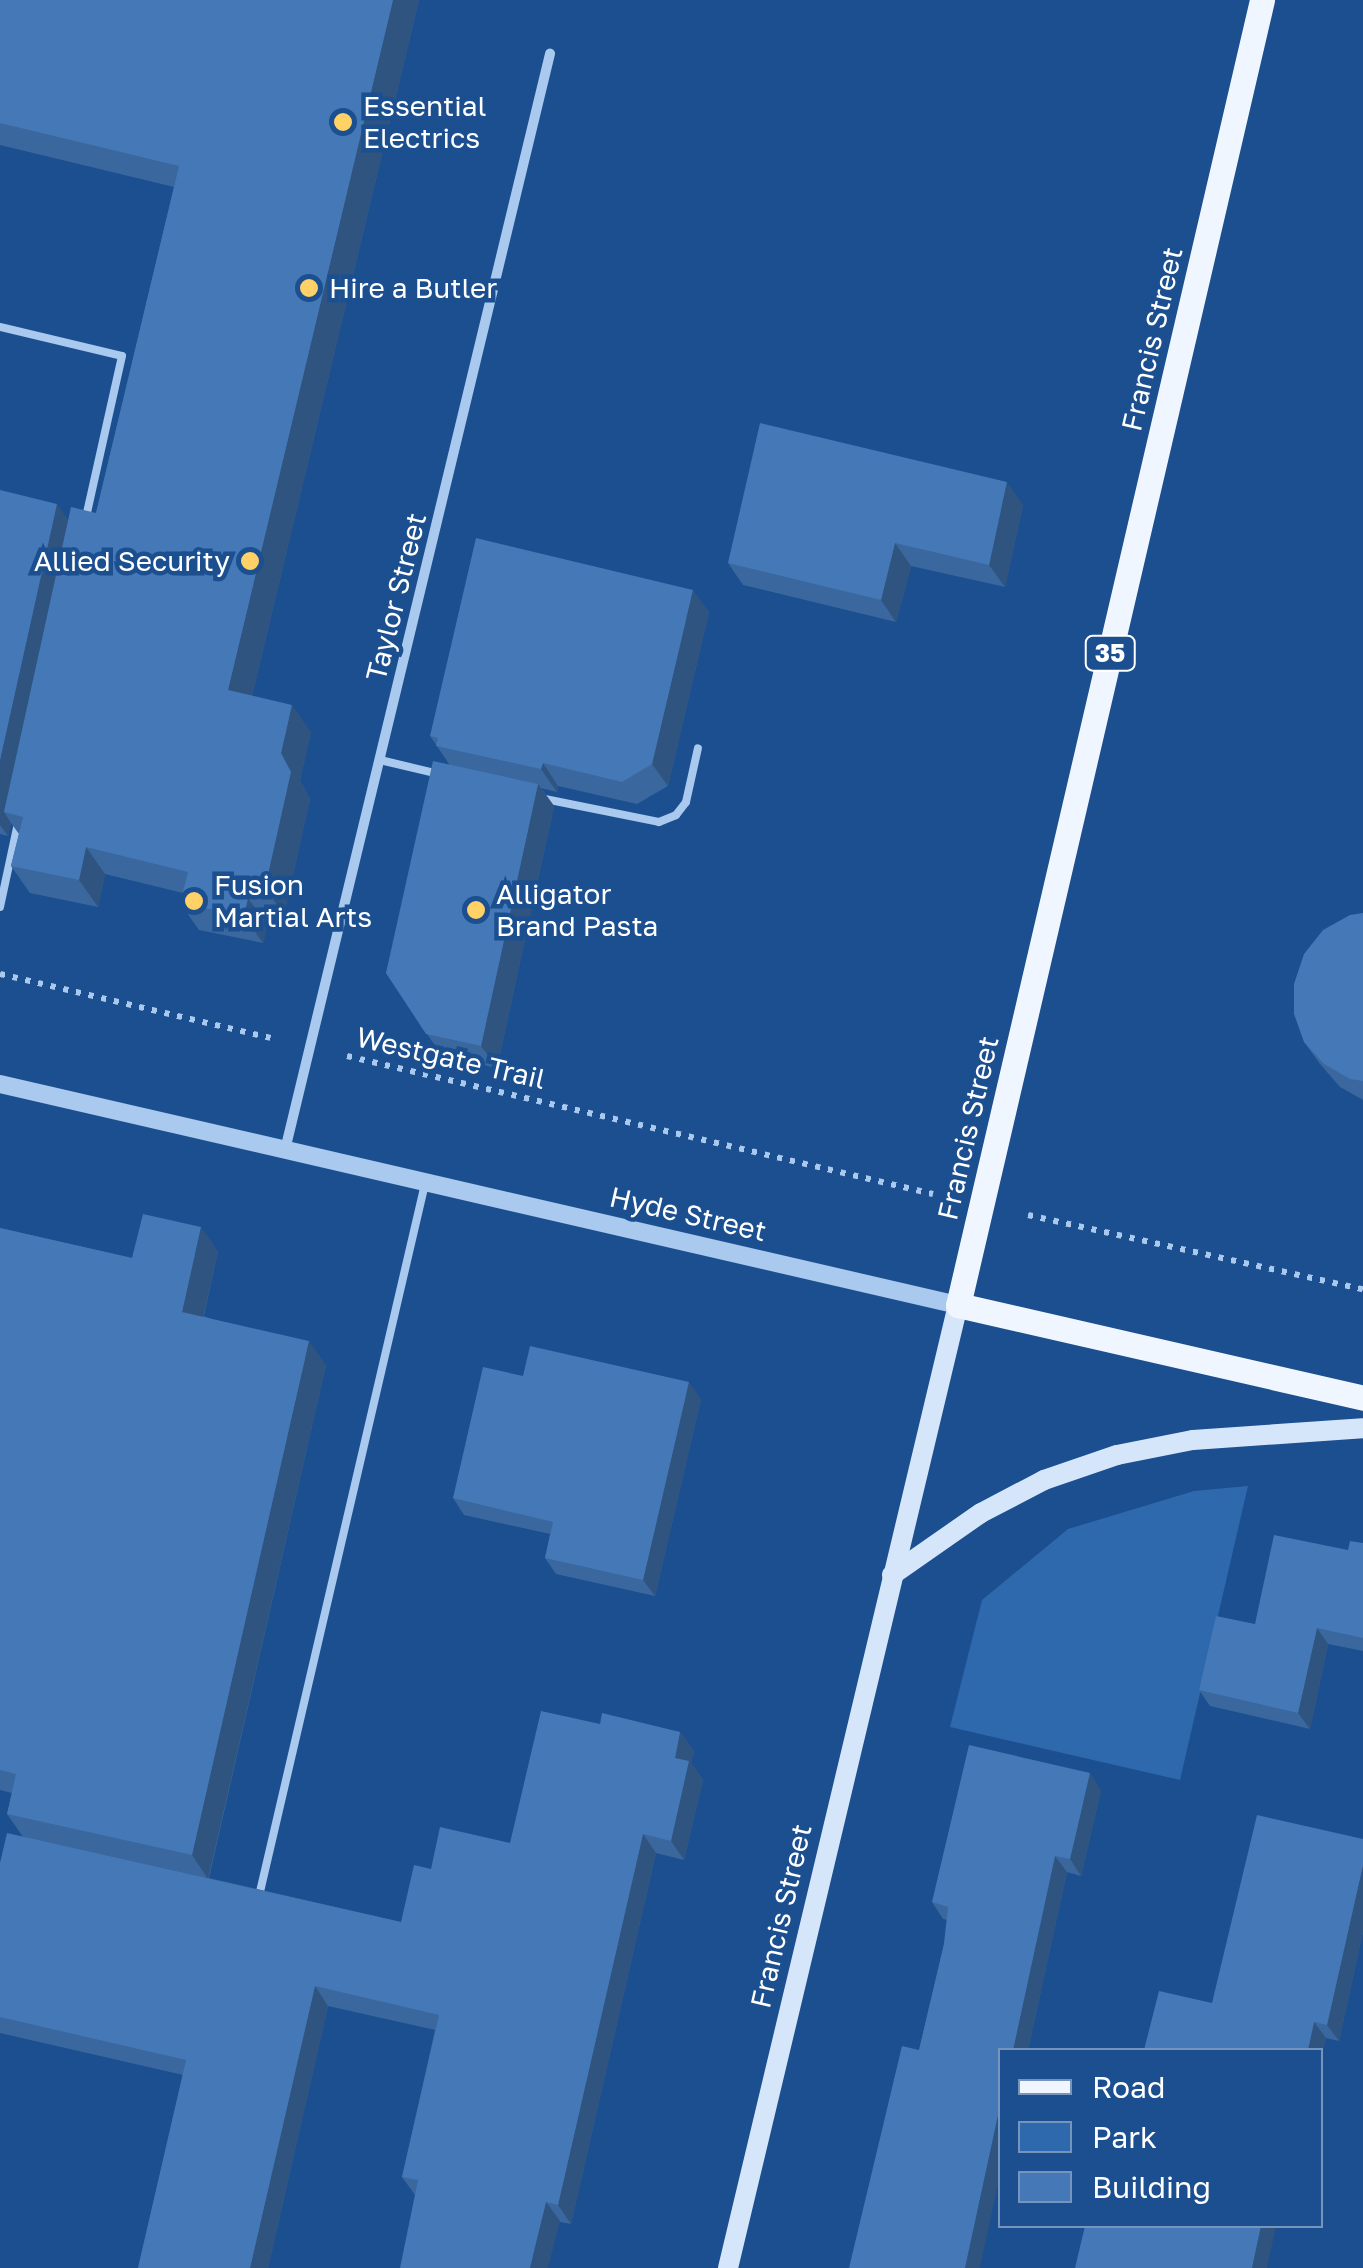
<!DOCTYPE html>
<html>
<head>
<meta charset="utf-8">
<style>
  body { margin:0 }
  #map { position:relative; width:1363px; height:2268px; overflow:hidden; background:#1b4f8f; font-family:"Golos Text",sans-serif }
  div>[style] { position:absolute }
  .green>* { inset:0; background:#2e69ad }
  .path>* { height:6px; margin-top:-3px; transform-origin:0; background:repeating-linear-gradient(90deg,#a9c9ee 0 5px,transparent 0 13px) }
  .service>* { height:8px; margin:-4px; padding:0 4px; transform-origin:4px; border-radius:4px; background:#a9c9ee }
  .minor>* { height:10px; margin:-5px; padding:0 5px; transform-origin:5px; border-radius:5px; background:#a9c9ee }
  .tertiary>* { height:18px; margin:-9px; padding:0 9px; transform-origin:9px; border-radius:9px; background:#a9c9ee }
  .secondary>* { height:20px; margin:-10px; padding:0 10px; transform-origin:10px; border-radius:10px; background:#d6e6fa }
  .primary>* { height:25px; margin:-12.5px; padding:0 12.5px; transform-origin:12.5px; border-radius:12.5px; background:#f0f6ff }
  .wall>* { inset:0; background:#3a679d }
  .shaded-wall>* { inset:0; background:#305480 }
  .building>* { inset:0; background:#4478b7 }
  .dots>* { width:28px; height:28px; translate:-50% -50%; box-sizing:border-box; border:5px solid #1b4f8f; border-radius:50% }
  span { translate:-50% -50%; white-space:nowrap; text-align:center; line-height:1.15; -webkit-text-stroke:9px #1b4f8f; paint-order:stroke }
  .shield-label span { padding:2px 8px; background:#1b4f8f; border:2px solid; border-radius:8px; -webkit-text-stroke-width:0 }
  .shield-label { font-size:25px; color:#fff; font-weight:700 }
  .poi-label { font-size:28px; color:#fff }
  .left { translate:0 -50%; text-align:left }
  .right { translate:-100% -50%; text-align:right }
  .street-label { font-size:28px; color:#fff }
  .legend { position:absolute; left:998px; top:2048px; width:325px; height:180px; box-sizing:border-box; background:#1b4f8f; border:2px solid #7695bc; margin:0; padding:12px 18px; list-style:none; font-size:30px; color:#fff }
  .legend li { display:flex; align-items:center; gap:20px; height:50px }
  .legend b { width:50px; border:2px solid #7695bc }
</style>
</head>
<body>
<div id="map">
  <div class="green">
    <div style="clip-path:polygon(1248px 1486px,1180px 1780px,950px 1727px,982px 1600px,1068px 1529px,1194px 1491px)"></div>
  </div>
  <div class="path">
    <div style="left:0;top:974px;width:278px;rotate:13.3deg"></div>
    <div style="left:347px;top:1056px;width:602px;rotate:13.25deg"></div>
    <div style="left:1028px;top:1215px;width:343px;rotate:12.5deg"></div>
  </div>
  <div class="service">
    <div style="left:0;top:327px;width:125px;rotate:13.4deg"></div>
    <div style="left:122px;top:356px;width:165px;rotate:102.6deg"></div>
    <div style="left:380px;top:760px;width:61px;rotate:13.3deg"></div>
    <div style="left:540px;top:798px;width:121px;rotate:11.4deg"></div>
    <div style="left:659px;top:822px;width:18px;rotate:-22deg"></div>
    <div style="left:676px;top:815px;width:16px;rotate:-52deg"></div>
    <div style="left:686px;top:802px;width:55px;rotate:-77.5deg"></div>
    <div style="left:0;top:907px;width:86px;rotate:-77.9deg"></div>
    <div style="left:259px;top:1896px;width:731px;rotate:-76.88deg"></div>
  </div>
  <div class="minor">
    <div style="left:285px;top:1150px;width:1128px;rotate:-76.41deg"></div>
  </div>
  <div class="tertiary">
    <div style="left:0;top:1084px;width:983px;rotate:12.99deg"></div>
  </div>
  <div class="secondary">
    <div style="left:892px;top:1575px;width:108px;rotate:-34.9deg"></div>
    <div style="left:981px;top:1513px;width:71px;rotate:-27.6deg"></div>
    <div style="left:1044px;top:1480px;width:77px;rotate:-18.9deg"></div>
    <div style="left:1117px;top:1455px;width:77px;rotate:-11.2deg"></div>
    <div style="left:1193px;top:1440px;width:170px;rotate:-4deg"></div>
    <div style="left:728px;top:2268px;width:990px;rotate:-76.57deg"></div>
  </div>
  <div class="primary">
    <div style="left:1262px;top:0;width:1340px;rotate:103.11deg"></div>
    <div style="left:958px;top:1305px;width:416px;rotate:12.9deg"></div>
  </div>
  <div class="wall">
    <div style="clip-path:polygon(0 0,419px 0,252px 696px,311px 732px,300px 780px,310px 799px,284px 915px,267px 925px,263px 943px,199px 930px,180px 903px,183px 893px,105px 874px,98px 907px,30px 893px,11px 866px,19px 834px,11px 823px,8px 836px,0 834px,0 490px,68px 520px,96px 513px,174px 187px,0 145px)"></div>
    <div style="clip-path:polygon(1023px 505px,1005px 587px,911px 566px,896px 622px,743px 585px,728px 563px)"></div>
    <div style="clip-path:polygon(709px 612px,668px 786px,637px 804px,558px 786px,557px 792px,541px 788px,554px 806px,497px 1068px,442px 1056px,386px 973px,449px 764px,430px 736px)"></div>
    <div style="clip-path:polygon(1363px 913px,1363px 1100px,1340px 1087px,1320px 1064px,1304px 1042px)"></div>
    <div style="clip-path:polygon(0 1228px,132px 1258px,218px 1251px,204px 1316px,326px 1365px,209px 1878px,401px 1922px,431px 1869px,510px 1843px,600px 1724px,680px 1732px,694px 1751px,691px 1763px,703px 1780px,684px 1860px,656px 1853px,571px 2224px,415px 2195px,402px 2177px,435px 2030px,328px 2006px,268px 2268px,138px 2268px,183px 2075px,0 2033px,0 1863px,23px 1837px,7px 1814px,12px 1793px,0 1790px)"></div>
    <div style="clip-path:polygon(523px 1376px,701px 1399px,655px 1596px,556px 1574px,545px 1558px,550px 1534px,464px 1515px,453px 1498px)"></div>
    <div style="clip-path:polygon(1363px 1543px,1363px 1651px,1328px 1644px,1310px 1729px,1210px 1706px,1199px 1690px,1255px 1624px,1348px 1550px)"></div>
    <div style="clip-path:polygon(1101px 1790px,1081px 1876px,1067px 1872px,1028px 2050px,919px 2050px,944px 1944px,947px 1920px,943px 1919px,932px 1902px)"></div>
    <div style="clip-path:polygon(1363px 1839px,1363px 1932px,1339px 2041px,1326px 2038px,1320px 2061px,1320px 2050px,1212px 2003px)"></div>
  </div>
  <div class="shaded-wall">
    <div style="clip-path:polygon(393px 0,419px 0,247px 717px,228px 690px)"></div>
    <div style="clip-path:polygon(1007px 482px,1023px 505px,1005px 587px,989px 565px)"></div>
    <div style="clip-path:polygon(57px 504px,76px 531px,4px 812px,11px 823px,8px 836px,0 825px,0 760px)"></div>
    <div style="clip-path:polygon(895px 543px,911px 566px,896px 622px,881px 600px)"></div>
    <div style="clip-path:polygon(693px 590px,709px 612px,668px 786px,652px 764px)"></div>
    <div style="clip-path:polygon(292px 705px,311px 732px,300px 780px,310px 799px,284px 915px,265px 888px,281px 753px)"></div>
    <div style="clip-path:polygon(543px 763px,558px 786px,557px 792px,541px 769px)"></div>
    <div style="clip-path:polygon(538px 784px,554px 806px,497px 1068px,481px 1046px)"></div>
    <div style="clip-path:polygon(86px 847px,105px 874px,98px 907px,79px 880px)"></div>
    <div style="clip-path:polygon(248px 898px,267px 925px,263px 943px,244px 916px)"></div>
    <div style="clip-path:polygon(201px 1227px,218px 1251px,199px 1336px,182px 1312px)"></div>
    <div style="clip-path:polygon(309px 1341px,326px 1365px,208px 1879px,192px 1855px)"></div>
    <div style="clip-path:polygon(689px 1382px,701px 1399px,655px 1596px,643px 1580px)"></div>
    <div style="clip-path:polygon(1317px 1628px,1328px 1644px,1310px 1729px,1298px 1713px)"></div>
    <div style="clip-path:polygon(680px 1732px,694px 1751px,691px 1763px,703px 1780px,684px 1860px,671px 1841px,675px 1758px)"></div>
    <div style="clip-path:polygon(1090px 1773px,1101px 1790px,1081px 1876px,1070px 1859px)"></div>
    <div style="clip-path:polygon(643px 1834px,656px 1853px,571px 2224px,558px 2205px)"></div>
    <div style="clip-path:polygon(1055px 1856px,1067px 1872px,1028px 2050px,1013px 2050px)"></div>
    <div style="clip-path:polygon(1363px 1865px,1363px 1932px,1339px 2041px,1327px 2025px)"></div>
    <div style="clip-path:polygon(315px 1986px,328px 2006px,268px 2268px,250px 2268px)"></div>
    <div style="clip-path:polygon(1314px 2022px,1326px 2038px,1320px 2061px,1320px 2050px,1308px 2050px)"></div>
    <div style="clip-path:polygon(1000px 2106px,1000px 2174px,980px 2268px,965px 2268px)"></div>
    <div style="clip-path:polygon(546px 2202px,560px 2221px,548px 2268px,530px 2268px)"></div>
    <div style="clip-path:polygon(1261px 2226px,1276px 2226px,1267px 2268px,1252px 2268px)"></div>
  </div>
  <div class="building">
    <div style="clip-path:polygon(0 0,393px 0,228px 690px,292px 705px,281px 753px,291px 772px,265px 888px,248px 898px,244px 916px,180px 903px,188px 872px,86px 847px,79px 880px,11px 866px,23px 817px,4px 812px,71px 507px,96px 513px,179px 166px,0 123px)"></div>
    <div style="clip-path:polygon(760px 423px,1007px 482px,989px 565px,895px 543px,881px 600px,728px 563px)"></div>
    <div style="clip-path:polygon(0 490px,57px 504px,0 760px)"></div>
    <div style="clip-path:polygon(476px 538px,693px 590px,652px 764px,622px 782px,543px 763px,541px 769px,436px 746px,438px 738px,430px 736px)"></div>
    <div style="clip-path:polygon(433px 761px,538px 784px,481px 1046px,426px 1034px,386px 973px)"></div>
    <div style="clip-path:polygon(1363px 913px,1363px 1081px,1350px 1079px,1324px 1064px,1304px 1042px,1294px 1014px,1294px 984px,1304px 954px,1323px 930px,1350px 915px)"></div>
    <div style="clip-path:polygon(143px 1214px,201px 1227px,182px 1312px,309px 1341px,192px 1855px,7px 1814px,16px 1774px,0 1770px,0 1228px,132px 1258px)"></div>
    <div style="clip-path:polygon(530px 1346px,689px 1382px,643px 1580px,545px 1558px,553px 1522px,453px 1498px,483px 1367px,523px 1376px)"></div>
    <div style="clip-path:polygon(1274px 1535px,1348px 1550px,1350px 1541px,1363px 1543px,1363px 1638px,1317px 1628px,1298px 1713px,1199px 1690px,1216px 1616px,1255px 1624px)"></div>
    <div style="clip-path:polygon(541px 1711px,600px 1724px,602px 1713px,680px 1732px,675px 1758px,689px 1761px,671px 1841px,643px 1834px,558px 2205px,546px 2202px,530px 2268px,400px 2268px,418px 2180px,402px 2177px,439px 2015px,315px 1986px,250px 2268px,138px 2268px,186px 2060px,0 2017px,0 1863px,7px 1833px,401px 1922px,414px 1865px,431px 1869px,440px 1827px,510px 1843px)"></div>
    <div style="clip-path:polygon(969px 1745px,1090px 1773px,1070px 1859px,1055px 1856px,1013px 2050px,1000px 2050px,1000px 2106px,965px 2268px,849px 2268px,902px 2046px,919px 2050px,944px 1944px,948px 1907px,932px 1902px)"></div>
    <div style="clip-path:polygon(1257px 1815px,1363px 1839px,1363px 1865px,1327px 2025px,1314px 2022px,1308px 2050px,1144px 2050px,1159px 1991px,1212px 2003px)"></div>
    <div style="clip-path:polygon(1085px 2226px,1261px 2226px,1252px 2268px,1075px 2268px)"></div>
  </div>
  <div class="dots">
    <div style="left:343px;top:122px;background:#ffd166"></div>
    <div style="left:309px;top:288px;background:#ffd166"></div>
    <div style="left:250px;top:561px;background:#ffd166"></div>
    <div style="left:194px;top:901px;background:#ffd166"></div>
    <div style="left:476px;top:910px;background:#ffd166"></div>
  </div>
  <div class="shield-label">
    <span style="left:1110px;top:653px">35</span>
  </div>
  <div class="poi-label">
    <span class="left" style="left:363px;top:122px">Essential<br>Electrics</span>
    <span class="left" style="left:329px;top:288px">Hire a Butler</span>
    <span class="right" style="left:230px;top:561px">Allied Security</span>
    <span class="left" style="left:214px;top:901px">Fusion<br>Martial Arts</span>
    <span class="left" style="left:496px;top:910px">Alligator<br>Brand Pasta</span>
  </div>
  <div class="street-label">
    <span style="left:1152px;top:339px;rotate:-77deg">Francis Street</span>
    <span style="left:396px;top:597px;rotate:-76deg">Taylor Street</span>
    <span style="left:451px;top:1058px;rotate:13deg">Westgate Trail</span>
    <span style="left:968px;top:1128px;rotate:-77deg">Francis Street</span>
    <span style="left:688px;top:1214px;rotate:13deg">Hyde Street</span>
    <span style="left:781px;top:1916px;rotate:-77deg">Francis Street</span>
  </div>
  <ul class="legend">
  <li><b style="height:12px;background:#f0f6ff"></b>Road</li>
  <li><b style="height:28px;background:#2e69ad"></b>Park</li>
  <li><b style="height:28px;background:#4478b7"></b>Building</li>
  </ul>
</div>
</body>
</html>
